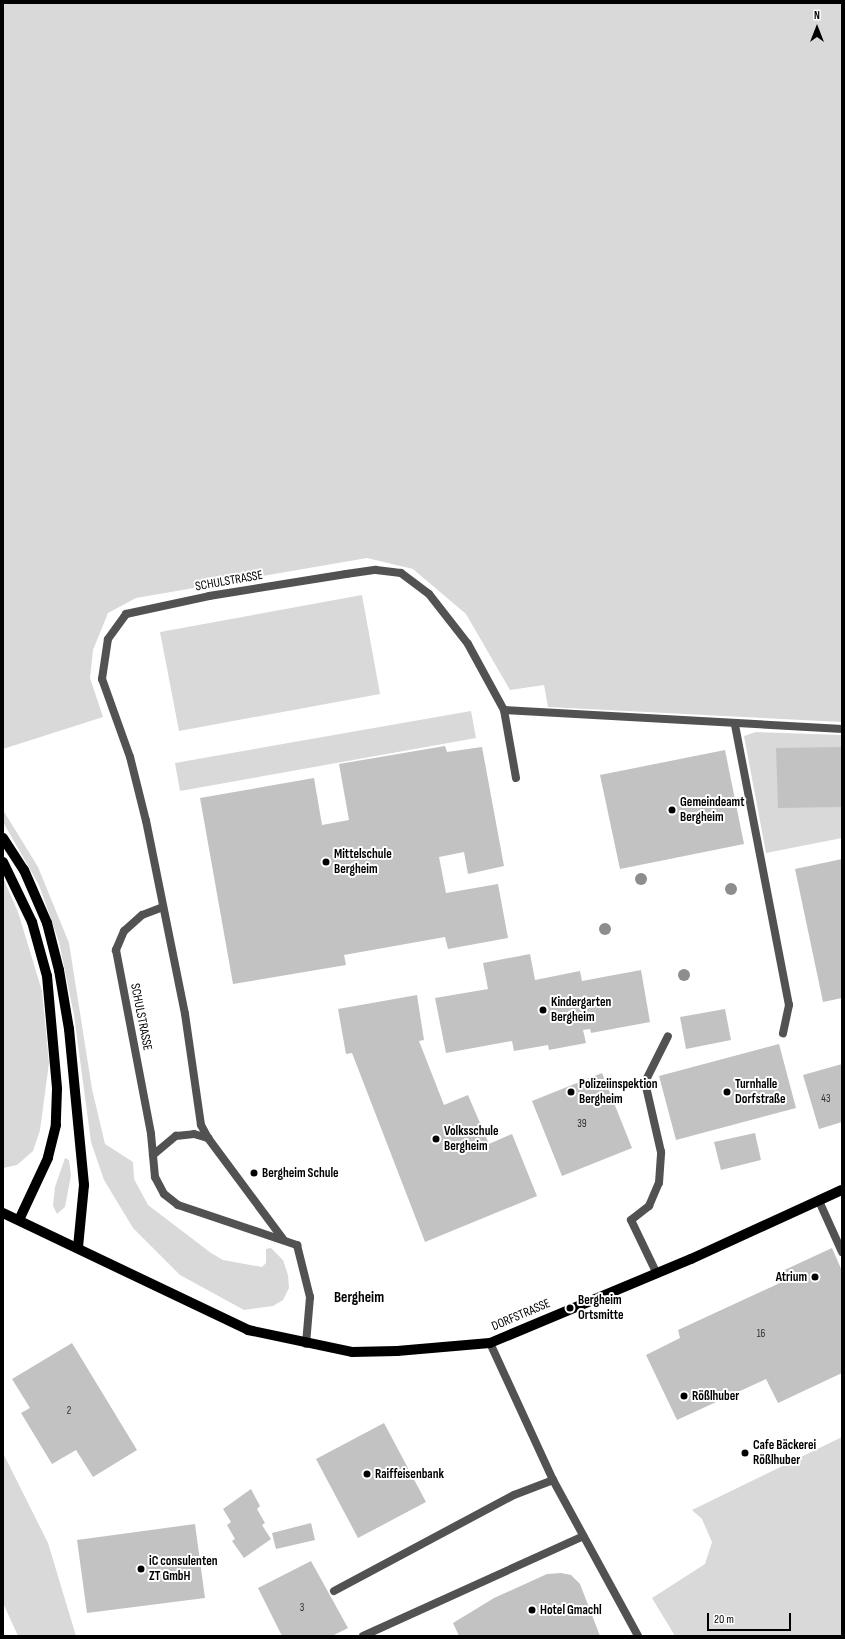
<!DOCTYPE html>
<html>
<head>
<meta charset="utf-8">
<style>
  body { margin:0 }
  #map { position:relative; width:845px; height:1639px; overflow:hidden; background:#fff; font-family:"Sofia Sans Condensed",sans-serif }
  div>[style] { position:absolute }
  .green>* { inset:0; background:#d9d9d9 }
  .building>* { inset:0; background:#c2c2c2 }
  .service>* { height:8px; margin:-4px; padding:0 4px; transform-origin:4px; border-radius:4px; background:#525252 }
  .minor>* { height:8px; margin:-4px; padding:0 4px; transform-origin:4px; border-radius:4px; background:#525252 }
  .primary>* { height:10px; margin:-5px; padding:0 5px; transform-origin:5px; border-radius:5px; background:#000 }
  .trees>* { width:12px; height:12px; margin:-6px; border-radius:50%; background:#8d8d8d }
  .dots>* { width:11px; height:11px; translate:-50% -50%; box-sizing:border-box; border:2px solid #fff; border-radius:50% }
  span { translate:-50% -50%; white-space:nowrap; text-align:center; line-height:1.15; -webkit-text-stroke:4px #fff; paint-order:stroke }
  .number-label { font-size:11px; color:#303030 }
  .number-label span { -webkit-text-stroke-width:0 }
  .street-label { font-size:13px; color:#000 }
  .poi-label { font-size:13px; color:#000; font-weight:700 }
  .left { translate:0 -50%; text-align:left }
  .right { translate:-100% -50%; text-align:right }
  .quarter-label { font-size:15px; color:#000; font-weight:700 }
  .frame { position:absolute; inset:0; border:4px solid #000; pointer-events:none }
  .north { position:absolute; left:797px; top:8px; width:40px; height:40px; -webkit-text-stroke:3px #fff; paint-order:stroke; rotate:0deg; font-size:11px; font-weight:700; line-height:16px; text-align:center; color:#000 }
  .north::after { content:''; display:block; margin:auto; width:14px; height:18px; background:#000; clip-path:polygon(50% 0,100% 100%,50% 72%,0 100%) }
  .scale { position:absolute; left:707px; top:1613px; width:84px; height:18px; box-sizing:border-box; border:2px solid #000; border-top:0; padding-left:5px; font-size:12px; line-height:14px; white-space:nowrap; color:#000; -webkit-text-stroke:3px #fff; paint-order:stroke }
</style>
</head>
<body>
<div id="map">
  <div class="green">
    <div style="clip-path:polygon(3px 3px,842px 3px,842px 722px,548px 707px,544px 685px,510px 690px,466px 614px,413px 569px,367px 558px,136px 598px,108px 613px,93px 650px,90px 678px,103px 717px,3px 749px)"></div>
    <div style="clip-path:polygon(362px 595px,380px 694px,179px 731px,160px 632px)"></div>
    <div style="clip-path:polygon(471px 711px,476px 738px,180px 791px,175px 763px)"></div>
    <div style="clip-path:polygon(756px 732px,842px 735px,842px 838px,766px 853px,744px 736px)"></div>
    <div style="clip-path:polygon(3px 810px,38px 867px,69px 943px,92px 1089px,105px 1144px,133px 1162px,134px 1179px,148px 1205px,211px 1253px,223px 1260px,262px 1267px,266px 1263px,266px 1249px,271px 1248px,283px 1260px,288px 1275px,289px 1288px,283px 1300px,273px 1306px,244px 1310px,180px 1275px,133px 1228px,104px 1180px,91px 1142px,74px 1015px,59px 942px,39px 885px,3px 822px)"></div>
    <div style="clip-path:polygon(3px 878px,18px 912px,42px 991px,49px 1063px,40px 1130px,33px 1151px,17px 1165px,3px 1168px)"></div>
    <div style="clip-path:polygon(65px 1158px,69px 1160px,71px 1175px,65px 1207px,57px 1214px,53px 1206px,55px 1187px)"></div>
    <div style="clip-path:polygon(842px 1437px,842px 1636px,675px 1636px,652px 1598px,705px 1564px,712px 1542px,702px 1519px,692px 1510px)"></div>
    <div style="clip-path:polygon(3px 1453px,48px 1543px,76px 1636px,18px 1636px,3px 1603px)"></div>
  </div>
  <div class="building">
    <div style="clip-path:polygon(445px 746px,447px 752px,482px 747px,504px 866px,468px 874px,464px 852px,439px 857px,446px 893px,498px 884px,508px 938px,448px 949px,445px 937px,344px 955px,346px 965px,233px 984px,200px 798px,314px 778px,322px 825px,349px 820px,339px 764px)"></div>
    <div style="clip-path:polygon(842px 747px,842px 807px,778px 808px,776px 748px)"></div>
    <div style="clip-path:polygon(725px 750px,744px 844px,620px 869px,600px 775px)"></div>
    <div style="clip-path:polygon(842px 859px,842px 998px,823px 1002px,795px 869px)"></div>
    <div style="clip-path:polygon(530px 954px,535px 980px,580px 971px,582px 981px,641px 970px,650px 1022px,591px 1033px,590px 1029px,583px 1030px,586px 1043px,549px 1050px,548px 1045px,514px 1051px,512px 1041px,446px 1053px,435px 998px,488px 989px,483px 963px)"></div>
    <div style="clip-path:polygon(417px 995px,424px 1040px,419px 1041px,444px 1105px,468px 1095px,489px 1144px,512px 1134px,537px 1196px,425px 1242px,352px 1053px,346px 1054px,338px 1009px)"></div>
    <div style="clip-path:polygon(725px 1009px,731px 1040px,686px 1049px,680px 1017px)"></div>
    <div style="clip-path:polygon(779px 1044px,796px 1108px,676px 1140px,659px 1076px)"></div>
    <div style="clip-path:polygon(842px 1064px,842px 1122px,819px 1129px,803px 1075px)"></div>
    <div style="clip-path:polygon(602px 1073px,632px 1148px,562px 1176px,532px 1101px)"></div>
    <div style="clip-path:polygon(755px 1133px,761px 1160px,721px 1170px,714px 1142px)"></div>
    <div style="clip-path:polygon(832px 1248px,842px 1271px,842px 1373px,778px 1403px,766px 1379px,677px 1420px,646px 1355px,680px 1338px,678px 1330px,782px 1282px,778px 1273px)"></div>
    <div style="clip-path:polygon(72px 1343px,137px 1450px,93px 1477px,76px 1450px,52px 1464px,21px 1413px,30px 1408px,12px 1379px)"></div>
    <div style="clip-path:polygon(384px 1423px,426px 1502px,358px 1538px,316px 1459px)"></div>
    <div style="clip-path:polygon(251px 1489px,260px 1506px,257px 1509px,265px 1523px,262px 1525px,271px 1539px,244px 1558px,232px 1541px,235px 1539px,227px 1525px,231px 1522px,223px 1509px)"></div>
    <div style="clip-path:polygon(311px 1523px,315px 1540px,276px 1549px,272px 1533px)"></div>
    <div style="clip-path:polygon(195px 1524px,205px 1598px,87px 1613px,77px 1540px)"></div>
    <div style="clip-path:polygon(311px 1561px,348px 1628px,332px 1636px,282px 1636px,258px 1588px)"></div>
    <div style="clip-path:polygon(561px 1573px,571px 1575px,580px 1584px,600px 1636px,459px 1636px,453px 1623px,494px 1598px,547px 1574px)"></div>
  </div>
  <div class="service">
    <div style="left:504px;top:710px;width:339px;rotate:3.2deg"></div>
    <div style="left:735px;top:725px;width:285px;rotate:79.1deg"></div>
    <div style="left:789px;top:1005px;width:29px;rotate:102deg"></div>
    <div style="left:819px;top:1201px;width:56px;rotate:65.7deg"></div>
    <div style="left:657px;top:1274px;width:60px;rotate:-115.7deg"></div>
    <div style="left:631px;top:1220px;width:23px;rotate:-38deg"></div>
    <div style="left:649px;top:1206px;width:25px;rotate:-67deg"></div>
    <div style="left:659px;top:1183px;width:31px;rotate:-86deg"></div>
    <div style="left:661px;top:1152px;width:72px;rotate:-102.9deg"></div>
    <div style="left:645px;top:1082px;width:51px;rotate:-63.4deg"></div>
    <div style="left:334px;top:1591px;width:204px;rotate:-28.1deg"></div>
    <div style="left:514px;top:1495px;width:42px;rotate:-21deg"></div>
    <div style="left:363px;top:1636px;width:242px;rotate:-24.4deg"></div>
  </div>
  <div class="minor">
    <div style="left:163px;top:907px;width:22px;rotate:159deg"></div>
    <div style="left:142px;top:915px;width:24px;rotate:138deg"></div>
    <div style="left:124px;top:931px;width:21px;rotate:113deg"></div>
    <div style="left:116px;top:950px;width:187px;rotate:79.2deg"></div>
    <div style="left:151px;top:1134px;width:43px;rotate:84.7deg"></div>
    <div style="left:155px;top:1177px;width:19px;rotate:62deg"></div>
    <div style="left:164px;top:1194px;width:18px;rotate:38deg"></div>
    <div style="left:178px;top:1205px;width:126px;rotate:18.6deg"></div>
    <div style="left:297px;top:1245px;width:54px;rotate:76deg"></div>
    <div style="left:310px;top:1297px;width:47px;rotate:94.9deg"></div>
    <div style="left:208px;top:1138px;width:15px;rotate:-118deg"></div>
    <div style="left:201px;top:1125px;width:112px;rotate:-98.2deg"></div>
    <div style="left:185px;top:1014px;width:197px;rotate:-101.4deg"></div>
    <div style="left:146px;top:821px;width:66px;rotate:-104deg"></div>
    <div style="left:130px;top:757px;width:83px;rotate:-109.7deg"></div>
    <div style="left:102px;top:679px;width:40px;rotate:-81.5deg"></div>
    <div style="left:108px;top:639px;width:31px;rotate:-54deg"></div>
    <div style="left:126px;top:614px;width:85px;rotate:-12.2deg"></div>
    <div style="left:209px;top:596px;width:139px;rotate:-9.1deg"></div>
    <div style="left:346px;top:574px;width:30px;rotate:-8deg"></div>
    <div style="left:376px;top:570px;width:25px;rotate:7deg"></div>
    <div style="left:401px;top:573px;width:35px;rotate:37deg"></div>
    <div style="left:429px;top:594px;width:63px;rotate:52deg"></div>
    <div style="left:468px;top:644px;width:75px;rotate:61.4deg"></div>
    <div style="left:504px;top:710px;width:69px;rotate:80deg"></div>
    <div style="left:153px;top:1155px;width:30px;rotate:-40deg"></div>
    <div style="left:176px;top:1136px;width:18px;rotate:-6deg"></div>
    <div style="left:194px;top:1134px;width:15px;rotate:16deg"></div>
    <div style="left:208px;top:1138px;width:126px;rotate:53.4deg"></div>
    <div style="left:490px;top:1343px;width:151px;rotate:65.3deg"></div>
    <div style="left:553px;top:1480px;width:178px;rotate:61.4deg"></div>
  </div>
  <div class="primary">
    <div style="left:3px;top:838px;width:38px;rotate:57deg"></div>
    <div style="left:24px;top:870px;width:58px;rotate:66.5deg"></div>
    <div style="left:47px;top:923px;width:49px;rotate:75.7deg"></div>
    <div style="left:59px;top:970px;width:60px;rotate:80.4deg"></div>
    <div style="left:69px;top:1029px;width:157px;rotate:84.5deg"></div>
    <div style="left:84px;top:1185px;width:62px;rotate:95.5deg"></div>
    <div style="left:3px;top:862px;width:67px;rotate:64.2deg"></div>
    <div style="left:32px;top:922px;width:56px;rotate:74.5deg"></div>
    <div style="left:47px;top:976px;width:113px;rotate:84.9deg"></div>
    <div style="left:57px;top:1089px;width:36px;rotate:92deg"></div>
    <div style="left:56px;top:1125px;width:34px;rotate:104deg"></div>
    <div style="left:48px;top:1158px;width:68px;rotate:115.1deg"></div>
    <div style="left:3px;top:1213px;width:272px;rotate:25.5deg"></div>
    <div style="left:248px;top:1330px;width:106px;rotate:11.9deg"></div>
    <div style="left:352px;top:1352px;width:45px;rotate:-1.3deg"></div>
    <div style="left:397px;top:1351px;width:93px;rotate:-4.9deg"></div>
    <div style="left:490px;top:1343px;width:218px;rotate:-22.7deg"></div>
    <div style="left:691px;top:1259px;width:166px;rotate:-24.6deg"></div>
  </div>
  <div class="trees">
    <div style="left:641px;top:879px"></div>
    <div style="left:731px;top:889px"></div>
    <div style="left:605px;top:929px"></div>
    <div style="left:684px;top:975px"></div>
  </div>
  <div class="dots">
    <div style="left:672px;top:810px;background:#000"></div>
    <div style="left:326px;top:862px;background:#000"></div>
    <div style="left:543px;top:1010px;background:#000"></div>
    <div style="left:571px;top:1092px;background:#000"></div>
    <div style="left:727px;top:1092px;background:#000"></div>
    <div style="left:436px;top:1139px;background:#000"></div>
    <div style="left:254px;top:1173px;background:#000"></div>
    <div style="left:815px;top:1277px;background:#000"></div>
    <div style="left:570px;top:1308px;background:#000"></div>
    <div style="left:684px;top:1396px;background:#000"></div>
    <div style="left:745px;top:1453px;background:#000"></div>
    <div style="left:367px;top:1474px;background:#000"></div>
    <div style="left:141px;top:1569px;background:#000"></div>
    <div style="left:532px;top:1610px;background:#000"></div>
  </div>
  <div class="number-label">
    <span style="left:826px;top:1099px">43</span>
    <span style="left:582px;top:1124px">39</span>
    <span style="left:761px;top:1334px">16</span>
    <span style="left:69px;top:1411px">2</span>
    <span style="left:302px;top:1608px">3</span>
  </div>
  <div class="street-label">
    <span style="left:229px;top:581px;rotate:-10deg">SCHULSTRASSE</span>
    <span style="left:141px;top:1017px;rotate:79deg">SCHULSTRASSE</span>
    <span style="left:521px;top:1315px;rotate:-23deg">DORFSTRASSE</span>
  </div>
  <div class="poi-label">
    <span class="left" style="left:680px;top:810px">Gemeindeamt<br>Bergheim</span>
    <span class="left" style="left:334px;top:862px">Mittelschule<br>Bergheim</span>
    <span class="left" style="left:551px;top:1010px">Kindergarten<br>Bergheim</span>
    <span class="left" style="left:579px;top:1092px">Polizeiinspektion<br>Bergheim</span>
    <span class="left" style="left:735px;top:1092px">Turnhalle<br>Dorfstraße</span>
    <span class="left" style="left:444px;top:1139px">Volksschule<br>Bergheim</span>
    <span class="left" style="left:262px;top:1173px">Bergheim Schule</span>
    <span class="right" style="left:807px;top:1277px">Atrium</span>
    <span class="left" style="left:578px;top:1308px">Bergheim<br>Ortsmitte</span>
    <span class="left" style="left:692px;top:1396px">Rößlhuber</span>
    <span class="left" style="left:753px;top:1453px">Cafe Bäckerei<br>Rößlhuber</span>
    <span class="left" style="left:375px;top:1474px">Raiffeisenbank</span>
    <span class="left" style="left:149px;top:1569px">iC consulenten<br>ZT GmbH</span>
    <span class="left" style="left:540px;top:1610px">Hotel Gmachl</span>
  </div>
  <div class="quarter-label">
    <span style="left:359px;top:1298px">Bergheim</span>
  </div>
  <div class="frame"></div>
  <div class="north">N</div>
  <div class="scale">20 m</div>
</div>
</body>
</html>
